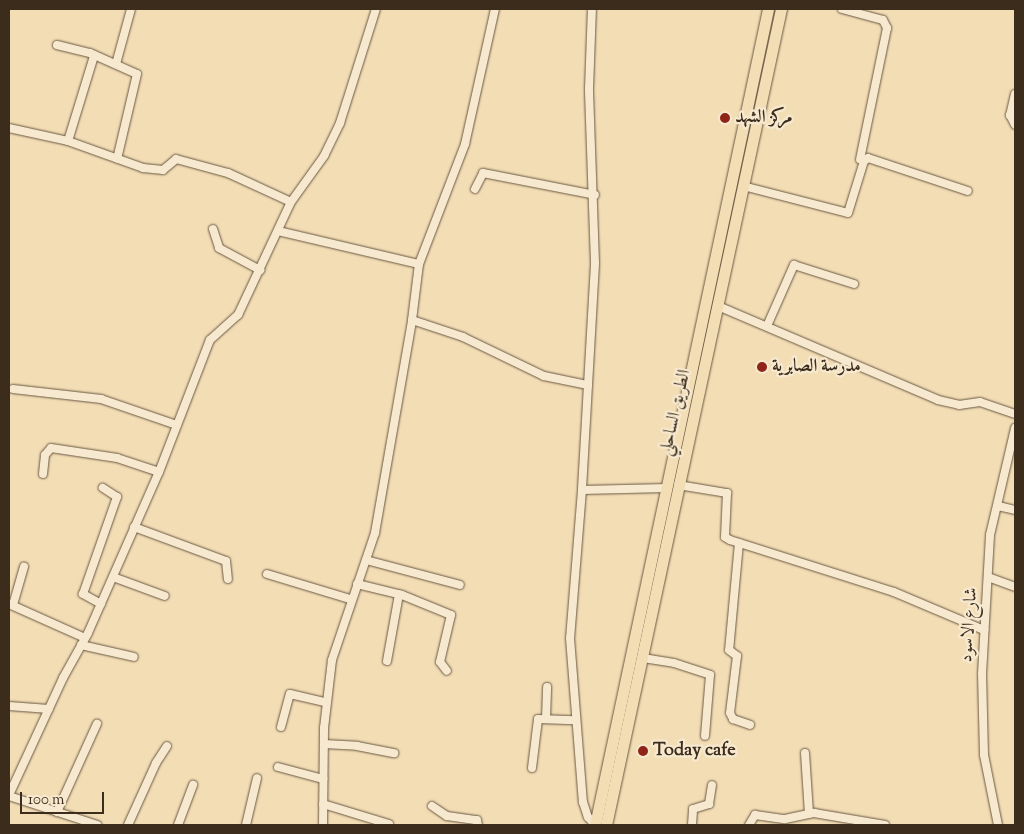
<!DOCTYPE html>
<html>
<head>
<meta charset="utf-8">
<style>
  body { margin:0 }
  #map { position:relative; width:1024px; height:834px; overflow:hidden; background:#f3ddb5; font-family:"Sorts Mill Goudy",Amiri,serif }
  div>[style] { position:absolute }
  .roads { filter:drop-shadow(0 0 1px #695842) drop-shadow(0 0 1px #695842) }
  .minor>* { height:8px; margin:-4px; padding:0 4px; transform-origin:4px; border-radius:4px; background:#f7e9cf }
  .highway>* { height:11px; margin:-5.5px; padding:0 5.5px; transform-origin:5.5px; border-radius:5.5px; background:#f3ddb5 }
  .dots>* { width:14px; height:14px; translate:-50% -50%; box-sizing:border-box; border:2px solid #f7e9cf; border-radius:50% }
  span { translate:-50% -50%; white-space:nowrap; text-align:center; line-height:1.15; -webkit-text-stroke:4.5px #f7e9cf; paint-order:stroke }
  .poi-label { font-size:18px; color:#3b2c1c; font-weight:700 }
  .left { translate:0 -50%; text-align:left }
  .street-label { font-size:18px; color:#3b2c1c }
  .frame { position:absolute; inset:0; border:10px solid #3b2c1c; pointer-events:none }
  .scale { position:absolute; left:20px; top:792px; width:84px; height:22px; box-sizing:border-box; border:2px solid #3b2c1c; border-top:0; padding-left:6px; font-size:15px; line-height:18px; white-space:nowrap; color:#3b2c1c; -webkit-text-stroke:4px #f7e9cf; paint-order:stroke }
</style>
</head>
<body>
<div id="map">
  <div class="roads">
    <div class="minor">
      <div style="left:842px;top:9px;width:42px;rotate:15deg"></div>
      <div style="left:883px;top:20px;width:9px;rotate:63deg"></div>
      <div style="left:887px;top:28px;width:134px;rotate:101.6deg"></div>
      <div style="left:57px;top:45px;width:34px;rotate:14deg"></div>
      <div style="left:90px;top:53px;width:51px;rotate:24.1deg"></div>
      <div style="left:137px;top:74px;width:87px;rotate:103.2deg"></div>
      <div style="left:116px;top:64px;width:57px;rotate:-74.7deg"></div>
      <div style="left:1015px;top:94px;width:22px;rotate:103deg"></div>
      <div style="left:1010px;top:115px;width:11px;rotate:63deg"></div>
      <div style="left:9px;top:128px;width:60px;rotate:12.4deg"></div>
      <div style="left:68px;top:141px;width:80px;rotate:19.8deg"></div>
      <div style="left:143px;top:168px;width:20px;rotate:6deg"></div>
      <div style="left:163px;top:170px;width:17px;rotate:-40deg"></div>
      <div style="left:176px;top:159px;width:54px;rotate:15.1deg"></div>
      <div style="left:228px;top:173px;width:69px;rotate:24.7deg"></div>
      <div style="left:68px;top:141px;width:89px;rotate:-73deg"></div>
      <div style="left:743px;top:186px;width:108px;rotate:14.4deg"></div>
      <div style="left:848px;top:213px;width:54px;rotate:-72.9deg"></div>
      <div style="left:864px;top:161px;width:5px;rotate:-37deg"></div>
      <div style="left:868px;top:158px;width:105px;rotate:18.3deg"></div>
      <div style="left:475px;top:189px;width:18px;rotate:-63deg"></div>
      <div style="left:483px;top:173px;width:114px;rotate:11.1deg"></div>
      <div style="left:213px;top:229px;width:20px;rotate:72deg"></div>
      <div style="left:219px;top:248px;width:47px;rotate:28.2deg"></div>
      <div style="left:278px;top:231px;width:145px;rotate:13.2deg"></div>
      <div style="left:718px;top:306px;width:239px;rotate:23.1deg"></div>
      <div style="left:938px;top:400px;width:22px;rotate:13deg"></div>
      <div style="left:959px;top:405px;width:21px;rotate:-8deg"></div>
      <div style="left:980px;top:402px;width:37px;rotate:19deg"></div>
      <div style="left:412px;top:320px;width:56px;rotate:-82.9deg"></div>
      <div style="left:419px;top:264px;width:129px;rotate:-69deg"></div>
      <div style="left:465px;top:144px;width:138px;rotate:-77.5deg"></div>
      <div style="left:767px;top:326px;width:67px;rotate:-66.1deg"></div>
      <div style="left:794px;top:265px;width:63px;rotate:17.6deg"></div>
      <div style="left:588px;top:385px;width:122px;rotate:-86.7deg"></div>
      <div style="left:595px;top:263px;width:174px;rotate:-92deg"></div>
      <div style="left:589px;top:89px;width:80px;rotate:-87.9deg"></div>
      <div style="left:13px;top:389px;width:89px;rotate:6.5deg"></div>
      <div style="left:101px;top:399px;width:80px;rotate:18.9deg"></div>
      <div style="left:43px;top:474px;width:19px;rotate:-84deg"></div>
      <div style="left:45px;top:455px;width:9px;rotate:-49deg"></div>
      <div style="left:51px;top:448px;width:67px;rotate:8.6deg"></div>
      <div style="left:117px;top:458px;width:44px;rotate:18.4deg"></div>
      <div style="left:678px;top:485px;width:50px;rotate:9.3deg"></div>
      <div style="left:727px;top:493px;width:44px;rotate:92.6deg"></div>
      <div style="left:725px;top:537px;width:6px;rotate:31deg"></div>
      <div style="left:730px;top:540px;width:172px;rotate:17.6deg"></div>
      <div style="left:894px;top:592px;width:98px;rotate:22.9deg"></div>
      <div style="left:582px;top:490px;width:148px;rotate:94.6deg"></div>
      <div style="left:570px;top:638px;width:165px;rotate:85.5deg"></div>
      <div style="left:583px;top:802px;width:16px;rotate:72deg"></div>
      <div style="left:588px;top:817px;width:11px;rotate:49deg"></div>
      <div style="left:998px;top:506px;width:17px;rotate:13deg"></div>
      <div style="left:134px;top:527px;width:98px;rotate:20.3deg"></div>
      <div style="left:226px;top:561px;width:18px;rotate:84deg"></div>
      <div style="left:739px;top:543px;width:107px;rotate:95.3deg"></div>
      <div style="left:729px;top:650px;width:10px;rotate:37deg"></div>
      <div style="left:737px;top:656px;width:57px;rotate:97deg"></div>
      <div style="left:730px;top:713px;width:7px;rotate:63deg"></div>
      <div style="left:733px;top:719px;width:18px;rotate:19deg"></div>
      <div style="left:366px;top:560px;width:97px;rotate:14.9deg"></div>
      <div style="left:267px;top:574px;width:87px;rotate:16.8deg"></div>
      <div style="left:113px;top:577px;width:55px;rotate:20.1deg"></div>
      <div style="left:988px;top:577px;width:29px;rotate:20deg"></div>
      <div style="left:357px;top:584px;width:46px;rotate:13.7deg"></div>
      <div style="left:402px;top:595px;width:53px;rotate:22.2deg"></div>
      <div style="left:451px;top:615px;width:48px;rotate:103.2deg"></div>
      <div style="left:440px;top:662px;width:11px;rotate:52deg"></div>
      <div style="left:9px;top:604px;width:83px;rotate:24.1deg"></div>
      <div style="left:101px;top:604px;width:21px;rotate:-151deg"></div>
      <div style="left:83px;top:594px;width:103px;rotate:-70.7deg"></div>
      <div style="left:117px;top:497px;width:17px;rotate:-147deg"></div>
      <div style="left:13px;top:605px;width:40px;rotate:-74deg"></div>
      <div style="left:81px;top:645px;width:54px;rotate:12.8deg"></div>
      <div style="left:643px;top:658px;width:31px;rotate:9deg"></div>
      <div style="left:674px;top:663px;width:38px;rotate:18deg"></div>
      <div style="left:710px;top:675px;width:61px;rotate:94.7deg"></div>
      <div style="left:387px;top:661px;width:68px;rotate:-79.8deg"></div>
      <div style="left:9px;top:706px;width:40px;rotate:4.3deg"></div>
      <div style="left:546px;top:719px;width:32px;rotate:-88deg"></div>
      <div style="left:281px;top:727px;width:34px;rotate:-75deg"></div>
      <div style="left:290px;top:694px;width:37px;rotate:13deg"></div>
      <div style="left:324px;top:744px;width:33px;rotate:3deg"></div>
      <div style="left:357px;top:746px;width:38px;rotate:11deg"></div>
      <div style="left:805px;top:753px;width:61px;rotate:86.2deg"></div>
      <div style="left:278px;top:767px;width:47px;rotate:14.9deg"></div>
      <div style="left:532px;top:768px;width:49px;rotate:-83deg"></div>
      <div style="left:538px;top:719px;width:37px;rotate:2deg"></div>
      <div style="left:9px;top:795px;width:129px;rotate:-65.2deg"></div>
      <div style="left:63px;top:678px;width:51px;rotate:-60.9deg"></div>
      <div style="left:88px;top:633px;width:176px;rotate:-66.2deg"></div>
      <div style="left:159px;top:472px;width:142px;rotate:-68.9deg"></div>
      <div style="left:210px;top:340px;width:38px;rotate:-42deg"></div>
      <div style="left:238px;top:315px;width:125px;rotate:-64.9deg"></div>
      <div style="left:291px;top:202px;width:57px;rotate:-54.3deg"></div>
      <div style="left:324px;top:156px;width:37px;rotate:-64deg"></div>
      <div style="left:340px;top:123px;width:120px;rotate:-72.5deg"></div>
      <div style="left:9px;top:796px;width:93px;rotate:18.2deg"></div>
      <div style="left:323px;top:804px;width:69px;rotate:16.9deg"></div>
      <div style="left:432px;top:806px;width:18px;rotate:34deg"></div>
      <div style="left:447px;top:816px;width:30px;rotate:8deg"></div>
      <div style="left:477px;top:820px;width:5px;rotate:79deg"></div>
      <div style="left:57px;top:812px;width:97px;rotate:-65.6deg"></div>
      <div style="left:128px;top:825px;width:68px;rotate:-65.7deg"></div>
      <div style="left:156px;top:763px;width:20px;rotate:-57deg"></div>
      <div style="left:178px;top:825px;width:43px;rotate:-69.4deg"></div>
      <div style="left:246px;top:825px;width:48px;rotate:-76.8deg"></div>
      <div style="left:323px;top:825px;width:97px;rotate:-89.4deg"></div>
      <div style="left:324px;top:728px;width:68px;rotate:-83.3deg"></div>
      <div style="left:332px;top:660px;width:134px;rotate:-71.3deg"></div>
      <div style="left:375px;top:533px;width:216px;rotate:-80.1deg"></div>
      <div style="left:412px;top:320px;width:54px;rotate:18.4deg"></div>
      <div style="left:463px;top:337px;width:90px;rotate:25.7deg"></div>
      <div style="left:544px;top:376px;width:45px;rotate:11.6deg"></div>
      <div style="left:588px;top:385px;width:105px;rotate:93.3deg"></div>
      <div style="left:582px;top:490px;width:85px;rotate:-1.3deg"></div>
      <div style="left:692px;top:825px;width:16px;rotate:-86deg"></div>
      <div style="left:693px;top:809px;width:17px;rotate:-17deg"></div>
      <div style="left:709px;top:804px;width:19px;rotate:-81deg"></div>
      <div style="left:749px;top:825px;width:12px;rotate:-59deg"></div>
      <div style="left:755px;top:815px;width:30px;rotate:8deg"></div>
      <div style="left:785px;top:819px;width:30px;rotate:-12deg"></div>
      <div style="left:814px;top:813px;width:72px;rotate:9.6deg"></div>
      <div style="left:998px;top:825px;width:71px;rotate:-101.3deg"></div>
      <div style="left:984px;top:755px;width:81px;rotate:-91.4deg"></div>
      <div style="left:982px;top:674px;width:139px;rotate:-86.7deg"></div>
      <div style="left:990px;top:535px;width:110px;rotate:-76.8deg"></div>
    </div>
    <div class="highway">
      <div style="left:595px;top:825px;width:834px;rotate:-78.03deg"></div>
      <div style="left:606px;top:825px;width:835px;rotate:-77.9deg"></div>
    </div>
  </div>
  <div class="dots">
    <div style="left:725px;top:118px;background:#8f2418"></div>
    <div style="left:762px;top:367px;background:#8f2418"></div>
    <div style="left:643px;top:751px;background:#8f2418"></div>
  </div>
  <div class="poi-label">
    <span class="left" style="left:735px;top:118px">مركز الشهد</span>
    <span class="left" style="left:772px;top:367px">مدرسة الصابرية</span>
    <span class="left" style="left:653px;top:751px">Today cafe</span>
  </div>
  <div class="street-label">
    <span style="left:676px;top:413px;rotate:-77deg">الطريق الساحلي</span>
    <span style="left:970px;top:625px;rotate:-86deg">شارع الاسود</span>
  </div>
  <div class="frame"></div>
  <div class="scale">100 m</div>
</div>
</body>
</html>
